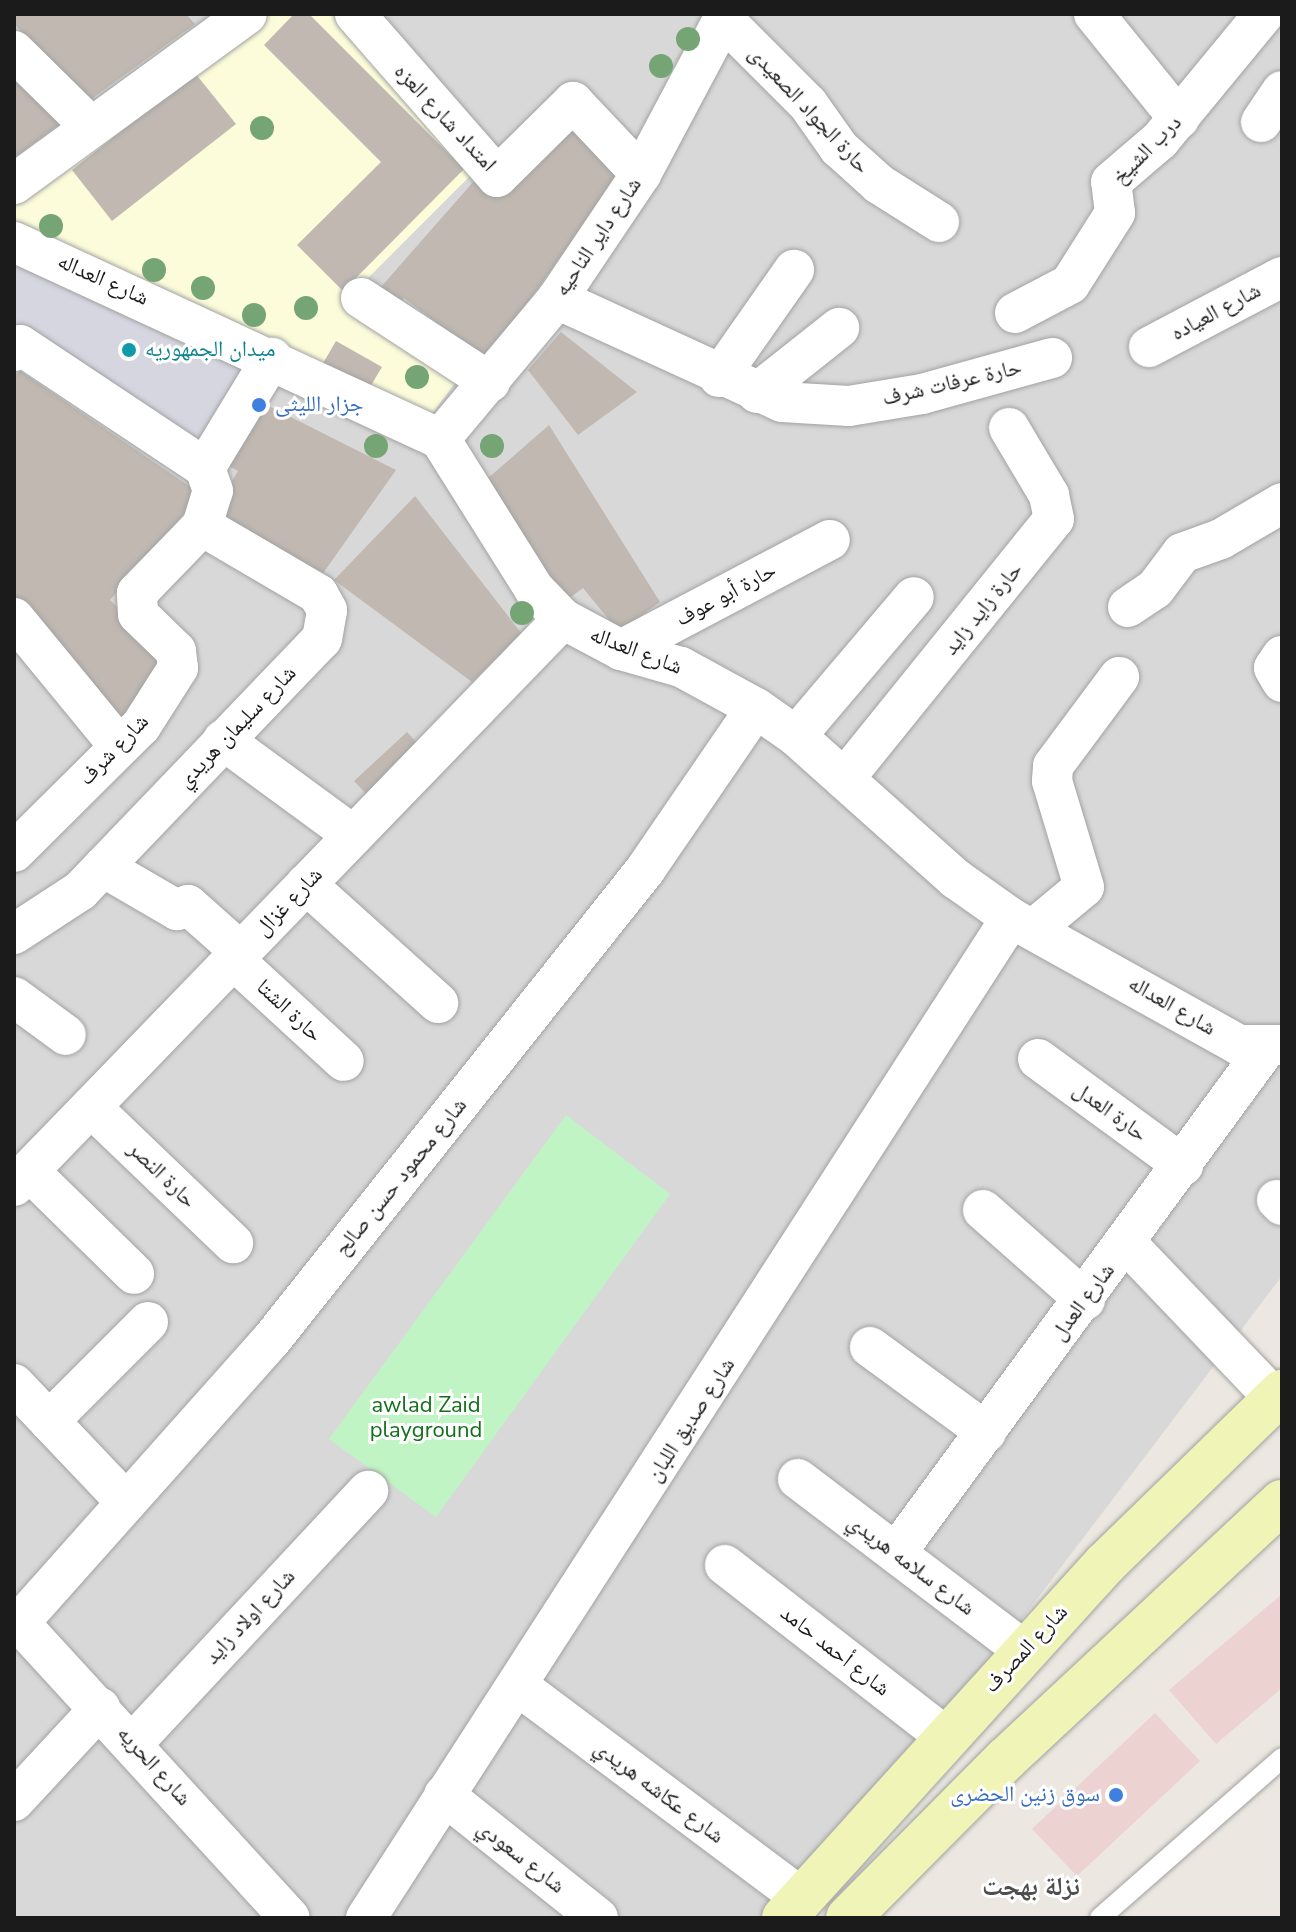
<!DOCTYPE html>
<html>
<head>
<meta charset="utf-8">
<style>
  body { margin:0 }
  #map { position:relative; width:1296px; height:1932px; overflow:hidden; background:#ece8e1; font-family:"Nunito Sans","Noto Naskh Arabic",sans-serif }
  div>[style] { position:absolute }
  .residential>* { inset:0; background:#d9d8d8 }
  .commercial>* { inset:0; background:#ecd2d1 }
  .education>* { inset:0; background:#fcfcda }
  .park>* { inset:0; background:#c0f4c5 }
  .plaza>* { inset:0; background:#d6d6e1 }
  .building>* { inset:0; background:#c0b8b1 }
  .roads { filter:drop-shadow(0 0 2px #a2a2a2) drop-shadow(0 0 2px #a2a2a2) }
  .lane>* { height:20px; margin:-10px; padding:0 10px; transform-origin:10px; border-radius:10px; background:#fff }
  .street>* { height:40px; margin:-20px; padding:0 20px; transform-origin:20px; border-radius:20px; background:#fff }
  .secondary>* { height:44px; margin:-22px; padding:0 22px; transform-origin:22px; border-radius:22px; background:#f0f4b7 }
  .trees>* { width:24px; height:24px; margin:-12px; border-radius:50%; background:#75a574 }
  .dots>* { width:22px; height:22px; translate:-50% -50%; box-sizing:border-box; border:4px solid #fff; border-radius:50% }
  span { translate:-50% -50%; white-space:nowrap; text-align:center; line-height:1.15; -webkit-text-stroke:6px #fff; paint-order:stroke }
  .street-label { font-size:22px; color:#1b1b1b }
  .culture-label { font-size:22px; color:#0d838f }
  .left { translate:0 -50%; text-align:left }
  .shop-label { font-size:22px; color:#366cbe }
  .right { translate:-100% -50%; text-align:right }
  .park-label { font-size:22px; color:#136f1b }
  .quarter-label { font-size:26px; color:#4e4e4e; font-weight:700 }
  .frame { position:absolute; inset:0; border:16px solid #1b1b1b; pointer-events:none }
</style>
</head>
<body>
<div id="map">
  <div class="residential">
    <div style="clip-path:polygon(14px 14px,1282px 14px,1282px 1276px,795px 1918px,14px 1918px)"></div>
  </div>
  <div class="commercial">
    <div style="clip-path:polygon(1282px 1594px,1282px 1688px,1216px 1744px,1169px 1690px)"></div>
    <div style="clip-path:polygon(1155px 1713px,1200px 1761px,1077px 1876px,1032px 1829px)"></div>
  </div>
  <div class="education">
    <div style="clip-path:polygon(260px 14px,343px 14px,477px 169px,345px 301px,459px 378px,425px 423px,14px 229px,14px 193px)"></div>
  </div>
  <div class="park">
    <div style="clip-path:polygon(566px 1115px,670px 1194px,436px 1517px,329px 1439px)"></div>
  </div>
  <div class="plaza">
    <div style="clip-path:polygon(14px 253px,252px 363px,197px 455px,14px 336px)"></div>
  </div>
  <div class="building">
    <div style="clip-path:polygon(14px 14px,186px 14px,195px 24px,91px 99px,14px 24px)"></div>
    <div style="clip-path:polygon(294px 14px,309px 14px,464px 169px,343px 291px,297px 245px,381px 162px,264px 45px)"></div>
    <div style="clip-path:polygon(14px 65px,68px 118px,14px 158px)"></div>
    <div style="clip-path:polygon(195px 73px,236px 124px,112px 221px,72px 170px)"></div>
    <div style="clip-path:polygon(569px 125px,623px 170px,486px 361px,404px 298px,394px 312px,373px 296px,481px 173px)"></div>
    <div style="clip-path:polygon(561px 332px,637px 392px,578px 435px,528px 370px)"></div>
    <div style="clip-path:polygon(336px 341px,382px 367px,367px 392px,322px 365px)"></div>
    <div style="clip-path:polygon(20px 371px,201px 494px,110px 600px,167px 655px,114px 728px,14px 602px,14px 376px)"></div>
    <div style="clip-path:polygon(255px 399px,396px 470px,319px 579px,209px 520px,238px 471px,218px 460px)"></div>
    <div style="clip-path:polygon(549px 425px,660px 602px,619px 632px,583px 588px,560px 605px,487px 479px)"></div>
    <div style="clip-path:polygon(415px 496px,522px 634px,472px 682px,334px 580px)"></div>
    <div style="clip-path:polygon(407px 732px,429px 756px,376px 804px,354px 781px)"></div>
  </div>
  <div class="roads">
    <div class="lane">
      <div style="left:1100px;top:1918px;width:242px;rotate:-41.3deg"></div>
    </div>
    <div class="street">
      <div style="left:355px;top:14px;width:216px;rotate:48.9deg"></div>
      <div style="left:497px;top:177px;width:107px;rotate:-44.6deg"></div>
      <div style="left:573px;top:102px;width:99px;rotate:46.6deg"></div>
      <div style="left:1094px;top:14px;width:135px;rotate:51deg"></div>
      <div style="left:723px;top:19px;width:120px;rotate:45deg"></div>
      <div style="left:808px;top:104px;width:54px;rotate:54.8deg"></div>
      <div style="left:839px;top:148px;width:54px;rotate:42deg"></div>
      <div style="left:879px;top:184px;width:71px;rotate:32.3deg"></div>
      <div style="left:14px;top:51px;width:105px;rotate:44.6deg"></div>
      <div style="left:1261px;top:122px;width:37px;rotate:-56deg"></div>
      <div style="left:14px;top:184px;width:288px;rotate:-36.1deg"></div>
      <div style="left:14px;top:242px;width:469px;rotate:24.8deg"></div>
      <div style="left:440px;top:439px;width:177px;rotate:57.9deg"></div>
      <div style="left:534px;top:589px;width:42px;rotate:46deg"></div>
      <div style="left:563px;top:619px;width:66px;rotate:28.1deg"></div>
      <div style="left:621px;top:650px;width:62px;rotate:15.8deg"></div>
      <div style="left:681px;top:667px;width:85px;rotate:28.7deg"></div>
      <div style="left:756px;top:708px;width:49px;rotate:35deg"></div>
      <div style="left:796px;top:736px;width:215px;rotate:41.8deg"></div>
      <div style="left:956px;top:879px;width:67px;rotate:35.3deg"></div>
      <div style="left:1011px;top:918px;width:261px;rotate:29.1deg"></div>
      <div style="left:1239px;top:1045px;width:43px"></div>
      <div style="left:361px;top:298px;width:154px;rotate:33.1deg"></div>
      <div style="left:557px;top:299px;width:247px;rotate:24.6deg"></div>
      <div style="left:782px;top:402px;width:67px;rotate:3.4deg"></div>
      <div style="left:849px;top:406px;width:74px;rotate:-9.3deg"></div>
      <div style="left:922px;top:394px;width:135px;rotate:-15.5deg"></div>
      <div style="left:1015px;top:313px;width:62px;rotate:-27.8deg"></div>
      <div style="left:1070px;top:284px;width:84px;rotate:-57.6deg"></div>
      <div style="left:1115px;top:213px;width:31px;rotate:-97deg"></div>
      <div style="left:1111px;top:182px;width:65px;rotate:-40.6deg"></div>
      <div style="left:1160px;top:140px;width:163px;rotate:-50.5deg"></div>
      <div style="left:1149px;top:347px;width:150px;rotate:-27.8deg"></div>
      <div style="left:14px;top:351px;width:8px;rotate:-45deg"></div>
      <div style="left:20px;top:345px;width:222px;rotate:33.6deg"></div>
      <div style="left:719px;top:377px;width:131px;rotate:-55deg"></div>
      <div style="left:757px;top:393px;width:105px;rotate:-38.4deg"></div>
      <div style="left:440px;top:439px;width:182px;rotate:-50.1deg"></div>
      <div style="left:557px;top:299px;width:151px;rotate:-56.1deg"></div>
      <div style="left:641px;top:174px;width:181px;rotate:-62deg"></div>
      <div style="left:1128px;top:607px;width:32px;rotate:-34deg"></div>
      <div style="left:1155px;top:589px;width:45px;rotate:-53.1deg"></div>
      <div style="left:1182px;top:553px;width:41px;rotate:-19.7deg"></div>
      <div style="left:1221px;top:539px;width:71px;rotate:-30.5deg"></div>
      <div style="left:14px;top:618px;width:166px;rotate:50.6deg"></div>
      <div style="left:621px;top:650px;width:236px;rotate:-27.8deg"></div>
      <div style="left:1282px;top:656px;width:14px;rotate:124deg"></div>
      <div style="left:1274px;top:668px;width:16px;rotate:60deg"></div>
      <div style="left:796px;top:736px;width:182px;rotate:-49.7deg"></div>
      <div style="left:223px;top:740px;width:161px;rotate:36.2deg"></div>
      <div style="left:844px;top:779px;width:334px;rotate:-51.1deg"></div>
      <div style="left:1054px;top:519px;width:25px;rotate:-102deg"></div>
      <div style="left:1049px;top:495px;width:78px;rotate:-120.8deg"></div>
      <div style="left:14px;top:852px;width:179px;rotate:-44.8deg"></div>
      <div style="left:141px;top:726px;width:69px;rotate:-57.5deg"></div>
      <div style="left:178px;top:668px;width:17px;rotate:-97deg"></div>
      <div style="left:176px;top:651px;width:53px;rotate:-135.8deg"></div>
      <div style="left:138px;top:614px;width:21px;rotate:-93deg"></div>
      <div style="left:137px;top:593px;width:93px;rotate:-45.9deg"></div>
      <div style="left:202px;top:526px;width:37px;rotate:-73deg"></div>
      <div style="left:213px;top:491px;width:24px;rotate:-109deg"></div>
      <div style="left:205px;top:468px;width:129px;rotate:-58.7deg"></div>
      <div style="left:103px;top:867px;width:86px;rotate:30.2deg"></div>
      <div style="left:177px;top:910px;width:12px;rotate:-24deg"></div>
      <div style="left:188px;top:905px;width:71px;rotate:41.6deg"></div>
      <div style="left:306px;top:884px;width:178px;rotate:42deg"></div>
      <div style="left:1036px;top:927px;width:62px;rotate:-39.8deg"></div>
      <div style="left:1084px;top:887px;width:111px;rotate:-106.8deg"></div>
      <div style="left:1052px;top:781px;width:15px;rotate:-86deg"></div>
      <div style="left:1053px;top:766px;width:111px;rotate:-53.4deg"></div>
      <div style="left:14px;top:934px;width:79px;rotate:-33.1deg"></div>
      <div style="left:80px;top:891px;width:349px;rotate:-46.2deg"></div>
      <div style="left:322px;top:639px;width:29px;rotate:-80deg"></div>
      <div style="left:327px;top:610px;width:18px;rotate:-119deg"></div>
      <div style="left:318px;top:594px;width:134px;rotate:-149.6deg"></div>
      <div style="left:234px;top:960px;width:149px;rotate:42.6deg"></div>
      <div style="left:14px;top:997px;width:64px;rotate:36.2deg"></div>
      <div style="left:1038px;top:1059px;width:180px;rotate:36.2deg"></div>
      <div style="left:91px;top:1107px;width:197px;rotate:43.8deg"></div>
      <div style="left:29px;top:1171px;width:147px;rotate:44.4deg"></div>
      <div style="left:14px;top:1186px;width:789px;rotate:-45.92deg"></div>
      <div style="left:1277px;top:1200px;width:7px;rotate:45deg"></div>
      <div style="left:983px;top:1210px;width:136px;rotate:41.4deg"></div>
      <div style="left:1127px;top:1244px;width:214px;rotate:46.3deg"></div>
      <div style="left:870px;top:1347px;width:144px;rotate:36.2deg"></div>
      <div style="left:14px;top:1384px;width:163px;rotate:46.5deg"></div>
      <div style="left:49px;top:1421px;width:140px;rotate:-45deg"></div>
      <div style="left:798px;top:1479px;width:283px;rotate:37.2deg"></div>
      <div style="left:896px;top:1553px;width:627px;rotate:-53.75deg"></div>
      <div style="left:725px;top:1565px;width:280px;rotate:37.9deg"></div>
      <div style="left:14px;top:1617px;width:408px;rotate:47.5deg"></div>
      <div style="left:19px;top:1623px;width:380px;rotate:-48.3deg"></div>
      <div style="left:272px;top:1339px;width:599px;rotate:-51.5deg"></div>
      <div style="left:645px;top:870px;width:196px;rotate:-55.6deg"></div>
      <div style="left:517px;top:1685px;width:356px;rotate:36.8deg"></div>
      <div style="left:133px;top:1743px;width:345px;rotate:-47deg"></div>
      <div style="left:444px;top:1795px;width:197px;rotate:38.6deg"></div>
      <div style="left:14px;top:1801px;width:127px;rotate:-47.2deg"></div>
      <div style="left:366px;top:1918px;width:1190px;rotate:-57.18deg"></div>
    </div>
    <div class="secondary">
      <div style="left:784px;top:1918px;width:478px;rotate:-47.8deg"></div>
      <div style="left:1105px;top:1564px;width:247px;rotate:-44.2deg"></div>
      <div style="left:848px;top:1918px;width:224px;rotate:-45.2deg"></div>
      <div style="left:1006px;top:1759px;width:377px;rotate:-43deg"></div>
    </div>
  </div>
  <div class="trees">
    <div style="left:688px;top:39px"></div>
    <div style="left:661px;top:66px"></div>
    <div style="left:262px;top:128px"></div>
    <div style="left:51px;top:226px"></div>
    <div style="left:154px;top:270px"></div>
    <div style="left:203px;top:288px"></div>
    <div style="left:306px;top:308px"></div>
    <div style="left:254px;top:315px"></div>
    <div style="left:417px;top:377px"></div>
    <div style="left:376px;top:446px"></div>
    <div style="left:492px;top:446px"></div>
    <div style="left:522px;top:613px"></div>
  </div>
  <div class="dots">
    <div style="left:129px;top:350px;background:#0f9aa8"></div>
    <div style="left:259px;top:405px;background:#3f7fe0"></div>
    <div style="left:1116px;top:1795px;background:#3f7fe0"></div>
  </div>
  <div class="street-label">
    <span style="left:809px;top:110px;rotate:47deg">حارة الجواد الصعيدى</span>
    <span style="left:445px;top:118px;rotate:47deg">امتداد شارع العزه</span>
    <span style="left:1147px;top:150px;rotate:-45deg">درب الشيخ</span>
    <span style="left:598px;top:237px;rotate:-56deg">شارع داير الناحيه</span>
    <span style="left:103px;top:280px;rotate:24deg">شارع العداله</span>
    <span style="left:1216px;top:312px;rotate:-28deg">شارع العياده</span>
    <span style="left:952px;top:383px;rotate:-13deg">حارة عرفات شرف</span>
    <span style="left:726px;top:595px;rotate:-28deg">حارة أبو عوف</span>
    <span style="left:983px;top:609px;rotate:-51deg">حارة زايد زايد</span>
    <span style="left:636px;top:651px;rotate:21deg">شارع العداله</span>
    <span style="left:237px;top:727px;rotate:-46deg">شارع سليمان هريدي</span>
    <span style="left:114px;top:750px;rotate:-46deg">شارع شرف</span>
    <span style="left:289px;top:902px;rotate:-46deg">شارع غزال</span>
    <span style="left:1172px;top:1006px;rotate:30deg">شارع العداله</span>
    <span style="left:289px;top:1011px;rotate:43deg">حارة الشتا</span>
    <span style="left:1110px;top:1112px;rotate:36deg">حارة العدل</span>
    <span style="left:162px;top:1175px;rotate:44deg">حارة النصر</span>
    <span style="left:401px;top:1177px;rotate:-51deg">شارع محمود حسن صالح</span>
    <span style="left:1083px;top:1302px;rotate:-53deg">شارع العدل</span>
    <span style="left:691px;top:1420px;rotate:-57deg">شارع صديق اللبان</span>
    <span style="left:911px;top:1565px;rotate:37deg">شارع سلامه هريدي</span>
    <span style="left:250px;top:1617px;rotate:-47deg">شارع اولاد زايد</span>
    <span style="left:1026px;top:1649px;rotate:-47deg">شارع المصرف</span>
    <span style="left:835px;top:1651px;rotate:38deg">شارع أحمد حامد</span>
    <span style="left:154px;top:1766px;rotate:48deg">شارع الحريه</span>
    <span style="left:659px;top:1792px;rotate:37deg">شارع عكاشه هريدي</span>
    <span style="left:521px;top:1857px;rotate:38deg">شارع سعودي</span>
  </div>
  <div class="culture-label">
    <span class="left" style="left:145px;top:350px">ميدان الجمهوريه</span>
  </div>
  <div class="shop-label">
    <span class="left" style="left:275px;top:405px">جزار الليثى</span>
    <span class="right" style="left:1100px;top:1795px">سوق زنين الحضرى</span>
  </div>
  <div class="park-label">
    <span style="left:426px;top:1418px">awlad Zaid<br>playground</span>
  </div>
  <div class="quarter-label">
    <span style="left:1031px;top:1887px">نزلة بهجت</span>
  </div>
  <div class="frame"></div>
</div>
</body>
</html>
